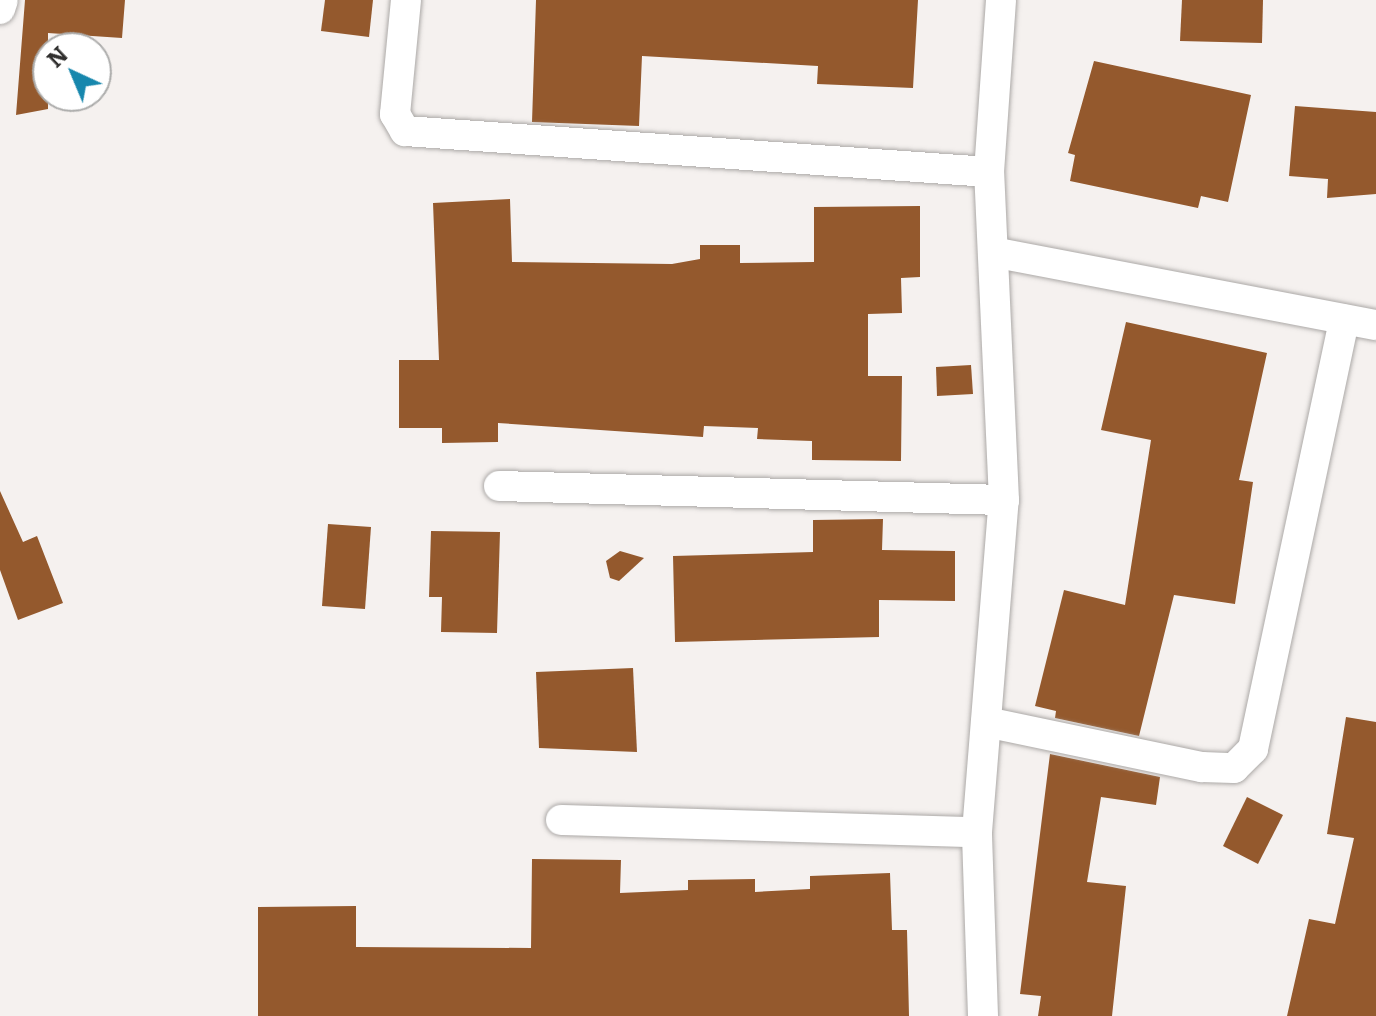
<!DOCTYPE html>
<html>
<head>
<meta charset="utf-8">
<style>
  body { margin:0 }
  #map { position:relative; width:1376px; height:1016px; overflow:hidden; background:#f5f1ef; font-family:Literata,serif }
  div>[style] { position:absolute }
  .building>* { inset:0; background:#94592d }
  .roads { filter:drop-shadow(0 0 2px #aca9a7) drop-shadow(0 0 2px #aca9a7) }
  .street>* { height:30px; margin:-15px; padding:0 15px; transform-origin:15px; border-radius:15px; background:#fff }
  span { translate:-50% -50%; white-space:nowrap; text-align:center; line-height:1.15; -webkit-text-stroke:8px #fff; paint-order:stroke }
  .north { position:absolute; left:32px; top:32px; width:80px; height:80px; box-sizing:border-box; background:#fff; border:2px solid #acacab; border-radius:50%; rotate:316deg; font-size:22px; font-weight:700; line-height:32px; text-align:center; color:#302f2e }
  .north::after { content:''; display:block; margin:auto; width:28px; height:36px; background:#1787ad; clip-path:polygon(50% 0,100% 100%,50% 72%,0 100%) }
</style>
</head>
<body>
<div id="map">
  <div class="building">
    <div style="clip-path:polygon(25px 0,125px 0,122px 38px,48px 33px,48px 109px,16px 115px)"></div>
    <div style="clip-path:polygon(325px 0,373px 0,369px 37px,321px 31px)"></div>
    <div style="clip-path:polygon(536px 0,918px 0,913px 88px,817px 84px,818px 66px,642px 56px,639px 126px,532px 122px)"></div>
    <div style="clip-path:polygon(1182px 0,1263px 0,1262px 43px,1180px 41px)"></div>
    <div style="clip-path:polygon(1094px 61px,1251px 95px,1228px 202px,1201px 196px,1198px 208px,1070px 181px,1075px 155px,1068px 153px)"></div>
    <div style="clip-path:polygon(1295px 106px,1376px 112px,1376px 194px,1327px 198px,1328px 179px,1289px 176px)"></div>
    <div style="clip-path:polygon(510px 199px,512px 262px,672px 264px,700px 259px,700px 245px,740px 245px,740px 263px,814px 262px,814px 207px,920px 206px,920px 277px,901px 278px,902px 313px,868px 314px,868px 376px,902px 376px,901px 461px,812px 460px,812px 441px,757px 439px,758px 428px,704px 426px,703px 437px,498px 423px,498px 442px,442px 443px,442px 428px,399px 428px,399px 360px,439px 360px,433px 203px)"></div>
    <div style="clip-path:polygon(1126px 322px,1267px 353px,1239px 480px,1253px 482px,1235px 604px,1174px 595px,1139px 736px,1055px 718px,1056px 711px,1035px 706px,1064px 590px,1125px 605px,1151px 440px,1101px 430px)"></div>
    <div style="clip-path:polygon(971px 365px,973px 394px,937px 396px,936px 367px)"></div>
    <div style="clip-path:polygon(0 491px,23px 542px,37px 536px,63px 603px,18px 620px,0 570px)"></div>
    <div style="clip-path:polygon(883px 519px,882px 550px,955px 551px,955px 601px,879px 600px,879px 637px,675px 642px,673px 556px,813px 552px,813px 520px)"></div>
    <div style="clip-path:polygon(328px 524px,371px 527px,365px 609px,322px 606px)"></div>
    <div style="clip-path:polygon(431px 531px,500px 532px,497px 633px,441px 632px,442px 597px,429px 597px)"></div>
    <div style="clip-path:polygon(620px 551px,644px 558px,619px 581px,610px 578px,606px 561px)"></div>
    <div style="clip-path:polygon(633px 668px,637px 752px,539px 748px,536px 672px)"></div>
    <div style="clip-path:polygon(1346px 717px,1376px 722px,1376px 1016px,1287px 1016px,1309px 919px,1335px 924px,1354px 838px,1327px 834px)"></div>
    <div style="clip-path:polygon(1050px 754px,1160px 777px,1156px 805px,1101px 797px,1087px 882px,1126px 886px,1112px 1016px,1038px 1016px,1041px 996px,1020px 994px)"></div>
    <div style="clip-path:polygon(1247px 797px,1283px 815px,1258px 864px,1223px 846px)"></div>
    <div style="clip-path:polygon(532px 859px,621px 860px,620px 893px,688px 890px,688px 880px,755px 879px,755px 892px,810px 889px,810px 876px,890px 873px,892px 930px,907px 930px,909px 1016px,258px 1016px,258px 907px,356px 906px,356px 947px,531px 948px)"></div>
  </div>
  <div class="roads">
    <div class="street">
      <div style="left:406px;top:0;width:115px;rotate:95.5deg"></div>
      <div style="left:395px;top:114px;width:20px;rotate:60deg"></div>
      <div style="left:405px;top:131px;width:585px;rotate:4.02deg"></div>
      <div style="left:0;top:9px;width:9px;rotate:-72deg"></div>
      <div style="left:998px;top:253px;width:385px;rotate:10.8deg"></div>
      <div style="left:499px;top:486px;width:505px;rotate:1.59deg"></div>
      <div style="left:986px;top:722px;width:221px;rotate:11.8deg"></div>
      <div style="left:1202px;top:767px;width:32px;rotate:2deg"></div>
      <div style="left:1234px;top:768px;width:27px;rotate:-45deg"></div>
      <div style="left:1253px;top:749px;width:439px;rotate:-78deg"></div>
      <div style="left:561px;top:820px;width:416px;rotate:1.7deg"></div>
      <div style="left:983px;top:1016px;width:184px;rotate:-91.9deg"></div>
      <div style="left:977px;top:832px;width:333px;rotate:-85.4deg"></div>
      <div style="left:1004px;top:500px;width:328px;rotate:-92.6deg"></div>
      <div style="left:989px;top:172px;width:172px;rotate:-86deg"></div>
    </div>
  </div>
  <div class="north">N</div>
</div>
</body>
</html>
